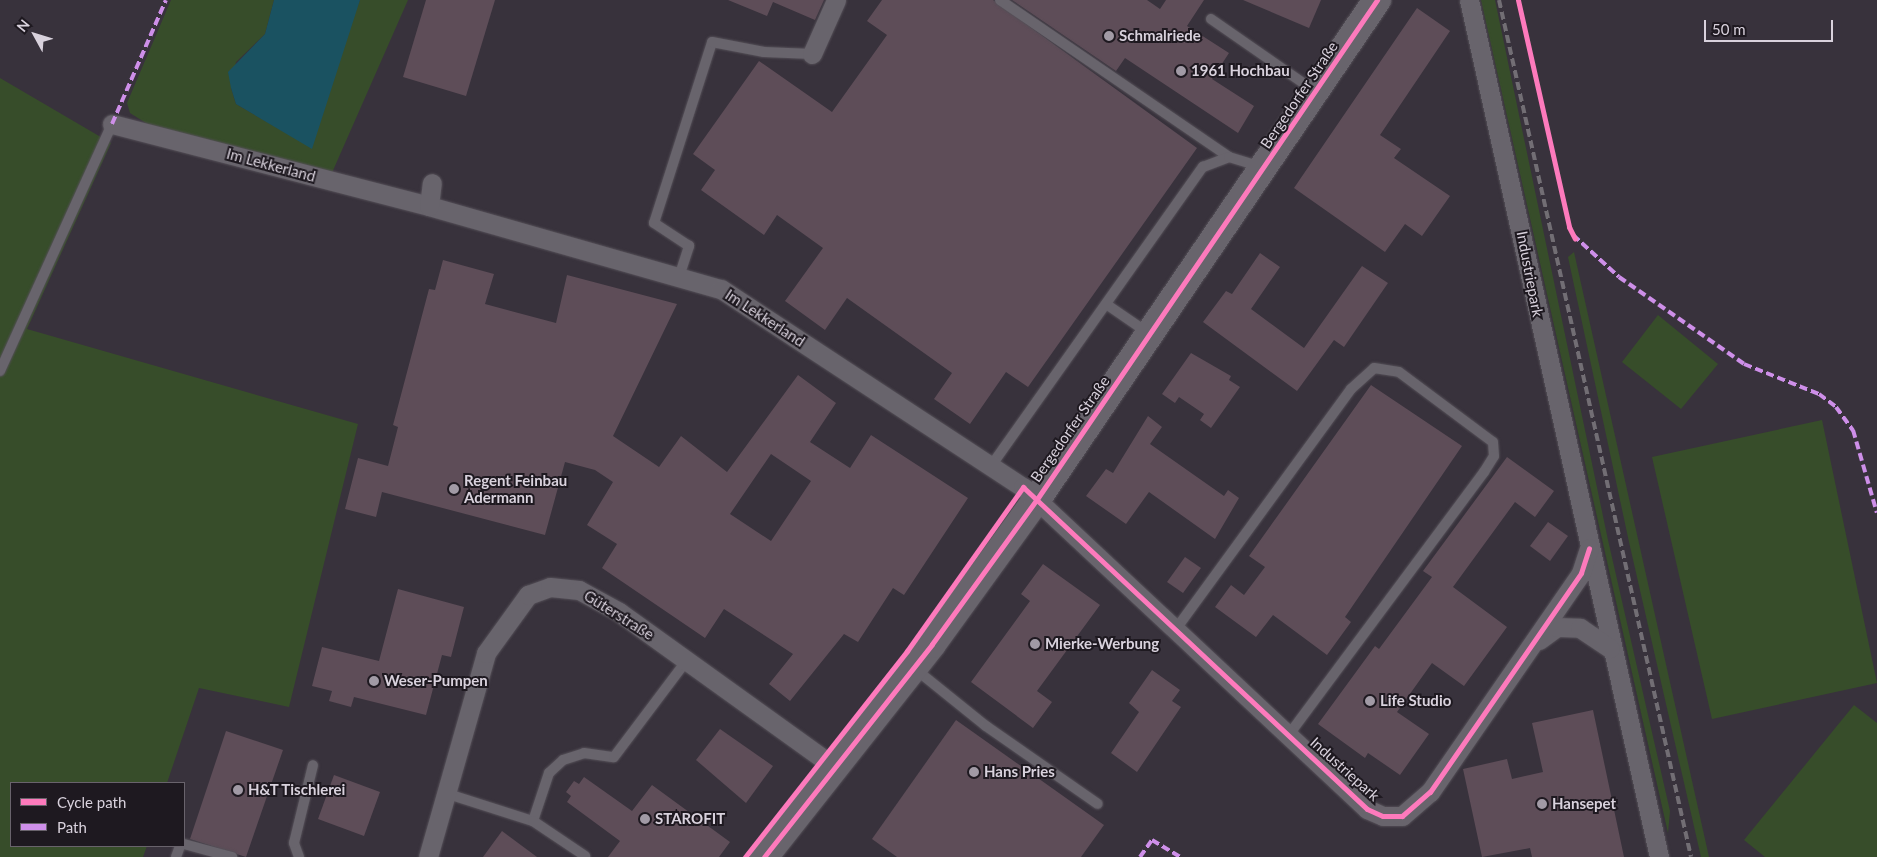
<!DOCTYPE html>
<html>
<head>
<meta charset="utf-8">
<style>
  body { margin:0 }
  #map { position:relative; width:1877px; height:857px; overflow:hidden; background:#38323c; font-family:Lato,sans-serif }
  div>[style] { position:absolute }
  .green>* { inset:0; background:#374d2a }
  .water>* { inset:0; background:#1a5261 }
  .building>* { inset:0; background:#5e4d58 }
  .roads { filter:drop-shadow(0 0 1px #544f57) drop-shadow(0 0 1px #544f57) }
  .lane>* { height:10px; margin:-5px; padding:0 5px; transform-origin:5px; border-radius:5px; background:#68646c }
  .street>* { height:19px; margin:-9.5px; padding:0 9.5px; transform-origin:9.5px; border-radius:9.5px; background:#68646c }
  .secondary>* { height:28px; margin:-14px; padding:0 14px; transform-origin:14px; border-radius:14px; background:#68646c }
  .rail>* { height:4px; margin-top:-2px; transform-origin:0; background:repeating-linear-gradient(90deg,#726e74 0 8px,transparent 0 12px) }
  .quiet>* { height:4px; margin-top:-2px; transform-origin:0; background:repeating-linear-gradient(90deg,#ce8fe9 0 8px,transparent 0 12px) }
  .cycleway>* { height:5px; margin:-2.5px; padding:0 2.5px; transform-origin:2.5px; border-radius:2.5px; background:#fd7abc }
  .dots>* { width:14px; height:14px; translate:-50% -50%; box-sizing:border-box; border:2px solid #1e1920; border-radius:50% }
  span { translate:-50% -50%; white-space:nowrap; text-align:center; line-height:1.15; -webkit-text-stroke:4px #1e1920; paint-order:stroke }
  .poi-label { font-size:15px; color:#d9d2dd; font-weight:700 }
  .left { translate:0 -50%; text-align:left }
  .street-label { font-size:15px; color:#d9d2dd }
  .legend { position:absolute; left:10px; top:782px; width:175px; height:65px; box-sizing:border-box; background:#1e1920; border:1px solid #69636c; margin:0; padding:6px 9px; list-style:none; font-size:15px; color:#d9d2dd }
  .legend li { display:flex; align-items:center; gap:10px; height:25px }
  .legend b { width:25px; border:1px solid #69636c }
  .north { position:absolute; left:10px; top:10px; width:50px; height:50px; -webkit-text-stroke:4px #1e1920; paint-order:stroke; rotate:309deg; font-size:14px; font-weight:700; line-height:20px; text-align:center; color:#d9d2dd }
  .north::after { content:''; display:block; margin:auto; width:18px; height:22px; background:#d9d2dd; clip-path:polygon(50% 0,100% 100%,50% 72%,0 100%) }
  .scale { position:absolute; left:1704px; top:20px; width:129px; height:22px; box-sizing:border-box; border:2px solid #d9d2dd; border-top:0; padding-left:6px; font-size:15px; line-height:18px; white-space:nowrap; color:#d9d2dd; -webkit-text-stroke:4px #1e1920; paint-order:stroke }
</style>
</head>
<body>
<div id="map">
  <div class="green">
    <div style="clip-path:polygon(171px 0,274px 0,265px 34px,236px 62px,231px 88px,236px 104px,300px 141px,360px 0,408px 0,331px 175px,149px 125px,130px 113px,127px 103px)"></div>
    <div style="clip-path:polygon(1481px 0,1495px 0,1608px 540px,1670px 811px,1668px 833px)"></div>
    <div style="clip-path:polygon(0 78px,111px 143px,27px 329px,358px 424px,289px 707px,199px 688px,167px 783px,11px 783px,11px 846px,147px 846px,143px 857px,0 857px)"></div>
    <div style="clip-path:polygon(1574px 252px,1709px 857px,1701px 857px,1629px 542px,1568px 257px)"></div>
    <div style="clip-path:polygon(1658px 315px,1718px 364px,1681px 409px,1622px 362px)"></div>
    <div style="clip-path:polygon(1822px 420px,1877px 683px,1712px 719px,1652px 457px)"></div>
    <div style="clip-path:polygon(1854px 705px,1877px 723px,1877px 857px,1765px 857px,1744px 840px)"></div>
  </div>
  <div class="water">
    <div style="clip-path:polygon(274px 0,360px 0,312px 149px,236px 104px,231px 88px,228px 72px,265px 34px)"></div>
  </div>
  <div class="building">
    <div style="clip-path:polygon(426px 0,495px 0,466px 96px,403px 77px)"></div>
    <div style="clip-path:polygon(728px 0,824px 0,815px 20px,773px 2px,767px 16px)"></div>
    <div style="clip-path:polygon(882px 0,993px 0,1197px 148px,1028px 387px,1006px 372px,970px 424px,934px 399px,952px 373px,847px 298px,825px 330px,785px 301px,823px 248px,777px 215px,764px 235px,701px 190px,715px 170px,693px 154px,759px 61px,832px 112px,887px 35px,867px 21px)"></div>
    <div style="clip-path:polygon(1012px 0,1147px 0,1160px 9px,1166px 0,1204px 0,1187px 26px,1229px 53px,1212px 79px,1254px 106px,1238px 133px,1125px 58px,1116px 71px)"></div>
    <div style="clip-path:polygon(1243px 0,1321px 0,1309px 28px)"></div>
    <div style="clip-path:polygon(1417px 8px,1450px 31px,1380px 135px,1401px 149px,1394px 158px,1450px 196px,1422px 236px,1405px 224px,1385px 252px,1294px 188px)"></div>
    <div style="clip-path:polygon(1260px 253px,1280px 267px,1251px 309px,1304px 348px,1362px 266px,1388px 283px,1344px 347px,1334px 340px,1297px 391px,1203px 322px,1226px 291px,1232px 294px)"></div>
    <div style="clip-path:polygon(evenodd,443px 260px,494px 274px,485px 304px,556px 323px,567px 275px,677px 304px,613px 436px,659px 467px,681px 436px,727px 472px,798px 375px,836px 403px,810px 442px,850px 468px,871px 435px,968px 498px,904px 595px,893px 588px,858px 642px,844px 634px,790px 701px,769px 684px,793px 654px,724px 609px,705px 638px,602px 568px,617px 544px,587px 525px,613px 482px,595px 470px,565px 462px,545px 535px,382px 492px,376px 517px,345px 509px,358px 458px,388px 466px,398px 427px,393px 425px,429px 289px,435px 290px,443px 260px,771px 454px,811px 481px,771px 541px,730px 514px,771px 454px)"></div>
    <div style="clip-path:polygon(1191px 353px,1231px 376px,1229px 380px,1240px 387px,1211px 428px,1200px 420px,1204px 414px,1179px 397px,1175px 403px,1162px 394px)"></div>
    <div style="clip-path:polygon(1371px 385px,1462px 446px,1345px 617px,1351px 622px,1327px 655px,1273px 615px,1256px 637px,1215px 607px,1231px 585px,1244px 595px,1265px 567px,1249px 556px)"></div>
    <div style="clip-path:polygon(1148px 416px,1162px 427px,1150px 444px,1224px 496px,1228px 490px,1239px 498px,1215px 539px,1149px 492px,1126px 524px,1086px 496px,1106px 469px,1113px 473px)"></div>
    <div style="clip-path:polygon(1507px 457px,1554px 491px,1535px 517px,1515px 502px,1453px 587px,1507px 627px,1464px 686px,1432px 663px,1397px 712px,1429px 734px,1400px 775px,1368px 753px,1365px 758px,1318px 724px,1375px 646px,1379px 649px,1432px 577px,1423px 571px)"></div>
    <div style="clip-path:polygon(1548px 522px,1568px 536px,1550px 561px,1530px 546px)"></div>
    <div style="clip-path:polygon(1185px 557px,1201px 568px,1183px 593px,1167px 582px)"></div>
    <div style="clip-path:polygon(1043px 564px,1100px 605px,1037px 691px,1052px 702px,1033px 728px,971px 682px,1030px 601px,1021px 594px)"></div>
    <div style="clip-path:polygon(398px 589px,464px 607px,451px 657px,442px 655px,426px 715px,354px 697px,351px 707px,329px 701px,332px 691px,312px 686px,322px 647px,379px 661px)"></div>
    <div style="clip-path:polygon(1152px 670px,1180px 690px,1172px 701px,1181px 707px,1137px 772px,1111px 753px,1139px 712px,1129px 703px)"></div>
    <div style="clip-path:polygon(1593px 710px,1624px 857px,1532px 857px,1530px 848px,1482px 857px,1463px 769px,1507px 759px,1512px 779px,1543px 772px,1532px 723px)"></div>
    <div style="clip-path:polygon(956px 720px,1104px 825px,1081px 857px,897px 857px,872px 839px)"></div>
    <div style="clip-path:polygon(720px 729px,773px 766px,746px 803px,696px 760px)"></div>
    <div style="clip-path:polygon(226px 731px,283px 750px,246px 857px,190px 839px)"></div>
    <div style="clip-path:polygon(334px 775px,380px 792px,364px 836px,318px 819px)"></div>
    <div style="clip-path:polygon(584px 777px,632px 811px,652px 785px,730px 842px,719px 857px,608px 857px,620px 841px,567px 802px,571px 796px,566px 792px,574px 781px,579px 784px)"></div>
    <div style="clip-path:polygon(502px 831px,537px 857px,483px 857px)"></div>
  </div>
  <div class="roads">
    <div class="lane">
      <div style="left:1000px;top:0;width:278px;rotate:34.4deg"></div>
      <div style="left:1211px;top:19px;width:124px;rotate:34.8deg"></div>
      <div style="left:679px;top:277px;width:33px;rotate:-72deg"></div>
      <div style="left:689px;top:246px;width:42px;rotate:-146.7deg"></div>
      <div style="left:654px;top:223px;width:190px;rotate:-72.2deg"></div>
      <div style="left:712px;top:42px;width:53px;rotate:10.9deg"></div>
      <div style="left:764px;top:52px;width:48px;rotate:2.4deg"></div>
      <div style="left:1106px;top:304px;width:51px;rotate:34.6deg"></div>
      <div style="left:0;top:371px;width:271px;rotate:-65.6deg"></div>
      <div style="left:991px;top:466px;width:367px;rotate:-54.7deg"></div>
      <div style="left:1203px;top:167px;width:28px;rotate:-21deg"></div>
      <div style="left:1229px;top:157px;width:34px;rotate:17deg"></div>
      <div style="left:1176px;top:629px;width:297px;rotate:-53.9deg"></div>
      <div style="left:1351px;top:389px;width:31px;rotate:-42deg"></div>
      <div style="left:1374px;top:368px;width:25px;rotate:9deg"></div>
      <div style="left:1399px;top:372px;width:117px;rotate:36.7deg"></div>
      <div style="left:1493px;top:442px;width:14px;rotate:86deg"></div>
      <div style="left:1494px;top:456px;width:19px;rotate:122deg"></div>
      <div style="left:1484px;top:472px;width:327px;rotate:126.6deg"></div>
      <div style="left:914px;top:668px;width:92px;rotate:38.9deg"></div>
      <div style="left:986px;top:726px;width:136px;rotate:34.9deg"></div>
      <div style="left:445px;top:793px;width:92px;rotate:17.7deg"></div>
      <div style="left:533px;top:821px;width:51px;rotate:-71.6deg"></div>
      <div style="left:549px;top:773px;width:19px;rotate:-43deg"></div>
      <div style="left:563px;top:760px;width:22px;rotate:-18deg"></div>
      <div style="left:584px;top:753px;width:30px;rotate:8deg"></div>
      <div style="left:614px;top:757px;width:121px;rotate:-53deg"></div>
      <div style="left:533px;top:821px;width:63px;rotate:33.9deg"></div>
      <div style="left:184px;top:844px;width:50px;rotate:15.2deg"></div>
      <div style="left:176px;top:857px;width:12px;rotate:-70deg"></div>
      <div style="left:299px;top:857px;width:15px;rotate:-110deg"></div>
      <div style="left:294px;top:843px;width:80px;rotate:-76.3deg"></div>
    </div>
    <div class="street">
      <div style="left:1469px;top:0;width:878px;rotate:77.5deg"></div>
      <div style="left:812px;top:54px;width:59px;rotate:-66deg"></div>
      <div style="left:112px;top:124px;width:327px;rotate:14.5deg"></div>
      <div style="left:429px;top:206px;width:304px;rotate:15.9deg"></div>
      <div style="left:721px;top:289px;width:361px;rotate:33.3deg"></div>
      <div style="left:1023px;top:487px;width:471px;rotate:43.1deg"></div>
      <div style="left:1367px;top:809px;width:17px;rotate:24deg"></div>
      <div style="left:1383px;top:816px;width:19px"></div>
      <div style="left:1402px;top:816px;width:37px;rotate:-41deg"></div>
      <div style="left:1430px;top:792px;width:266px;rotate:-55.4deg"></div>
      <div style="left:1581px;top:573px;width:26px;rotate:-72deg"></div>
      <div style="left:429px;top:206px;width:23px;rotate:-83deg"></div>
      <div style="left:1539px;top:640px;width:22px;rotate:-36deg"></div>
      <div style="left:1557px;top:627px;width:23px;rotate:2deg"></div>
      <div style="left:1580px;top:628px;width:36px;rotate:34deg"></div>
      <div style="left:428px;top:857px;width:212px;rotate:-74.1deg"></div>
      <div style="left:486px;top:653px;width:72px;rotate:-54.1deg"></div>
      <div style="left:528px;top:595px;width:23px;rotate:-20deg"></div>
      <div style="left:550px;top:587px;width:29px;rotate:6deg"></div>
      <div style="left:579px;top:590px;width:46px;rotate:28.8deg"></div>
      <div style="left:619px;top:612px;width:266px;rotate:35.7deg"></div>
    </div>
    <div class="secondary">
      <div style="left:764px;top:857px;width:271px;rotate:-51.7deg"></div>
      <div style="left:932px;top:644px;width:179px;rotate:-54.1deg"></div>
      <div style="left:1037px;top:499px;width:604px;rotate:-55.73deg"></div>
    </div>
  </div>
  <div class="rail">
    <div style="left:1499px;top:0;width:878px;rotate:77.37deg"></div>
  </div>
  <div class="quiet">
    <div style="left:112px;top:124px;width:135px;rotate:-66.5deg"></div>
    <div style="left:1573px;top:235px;width:62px;rotate:42.4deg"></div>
    <div style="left:1619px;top:277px;width:152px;rotate:34.8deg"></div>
    <div style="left:1744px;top:364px;width:81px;rotate:21.8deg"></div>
    <div style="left:1819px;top:394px;width:21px;rotate:37deg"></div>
    <div style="left:1836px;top:407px;width:29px;rotate:54deg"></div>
    <div style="left:1853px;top:430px;width:86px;rotate:73.9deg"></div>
    <div style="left:1140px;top:857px;width:21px;rotate:-55deg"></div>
    <div style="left:1152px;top:840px;width:33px;rotate:31deg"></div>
  </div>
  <div class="cycleway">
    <div style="left:1518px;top:0;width:233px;rotate:77.3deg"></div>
    <div style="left:1569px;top:227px;width:13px;rotate:63deg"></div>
    <div style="left:745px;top:857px;width:262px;rotate:-51.8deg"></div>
    <div style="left:907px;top:651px;width:201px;rotate:-54.7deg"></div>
    <div style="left:1023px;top:487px;width:471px;rotate:43.1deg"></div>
    <div style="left:1367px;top:809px;width:17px;rotate:24deg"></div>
    <div style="left:1383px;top:816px;width:19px"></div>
    <div style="left:1402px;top:816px;width:37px;rotate:-41deg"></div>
    <div style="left:1430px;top:792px;width:266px;rotate:-55.4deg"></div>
    <div style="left:1581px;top:573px;width:26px;rotate:-72deg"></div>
    <div style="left:764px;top:857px;width:271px;rotate:-51.7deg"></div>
    <div style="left:932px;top:644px;width:179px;rotate:-54.1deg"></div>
    <div style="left:1037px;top:499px;width:604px;rotate:-55.73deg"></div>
  </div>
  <div class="dots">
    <div style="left:1109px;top:36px;background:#a19aa5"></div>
    <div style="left:1181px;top:71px;background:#a19aa5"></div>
    <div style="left:454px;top:489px;background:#a19aa5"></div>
    <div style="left:1035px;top:644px;background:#a19aa5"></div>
    <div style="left:374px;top:681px;background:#a19aa5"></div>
    <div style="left:1370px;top:701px;background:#a19aa5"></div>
    <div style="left:974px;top:772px;background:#a19aa5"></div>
    <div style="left:238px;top:790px;background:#a19aa5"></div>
    <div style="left:1542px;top:804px;background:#a19aa5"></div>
    <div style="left:645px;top:819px;background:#a19aa5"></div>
  </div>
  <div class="poi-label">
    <span class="left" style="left:1119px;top:36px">Schmalriede</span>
    <span class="left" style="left:1191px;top:71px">1961 Hochbau</span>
    <span class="left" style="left:464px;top:489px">Regent Feinbau<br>Adermann</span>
    <span class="left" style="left:1045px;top:644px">Mierke-Werbung</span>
    <span class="left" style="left:384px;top:681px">Weser-Pumpen</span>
    <span class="left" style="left:1380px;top:701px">Life Studio</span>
    <span class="left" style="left:984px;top:772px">Hans Pries</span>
    <span class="left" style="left:248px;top:790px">H&amp;T Tischlerei</span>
    <span class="left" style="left:1552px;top:804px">Hansepet</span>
    <span class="left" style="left:655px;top:819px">STAROFIT</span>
  </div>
  <div class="street-label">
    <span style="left:1299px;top:95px;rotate:-56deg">Bergedorfer Straße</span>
    <span style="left:271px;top:165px;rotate:15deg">Im Lekkerland</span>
    <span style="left:1530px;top:274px;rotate:79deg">Industriepark</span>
    <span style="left:765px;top:318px;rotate:33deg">Im Lekkerland</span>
    <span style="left:1070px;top:429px;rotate:-55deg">Bergedorfer Straße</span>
    <span style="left:619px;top:615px;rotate:32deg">Güterstraße</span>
    <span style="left:1345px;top:769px;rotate:42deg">Industriepark</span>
  </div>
  <ul class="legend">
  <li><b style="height:6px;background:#fd7abc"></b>Cycle path</li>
  <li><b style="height:6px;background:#ce8fe9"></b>Path</li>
  </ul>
  <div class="north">N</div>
  <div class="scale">50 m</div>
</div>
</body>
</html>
